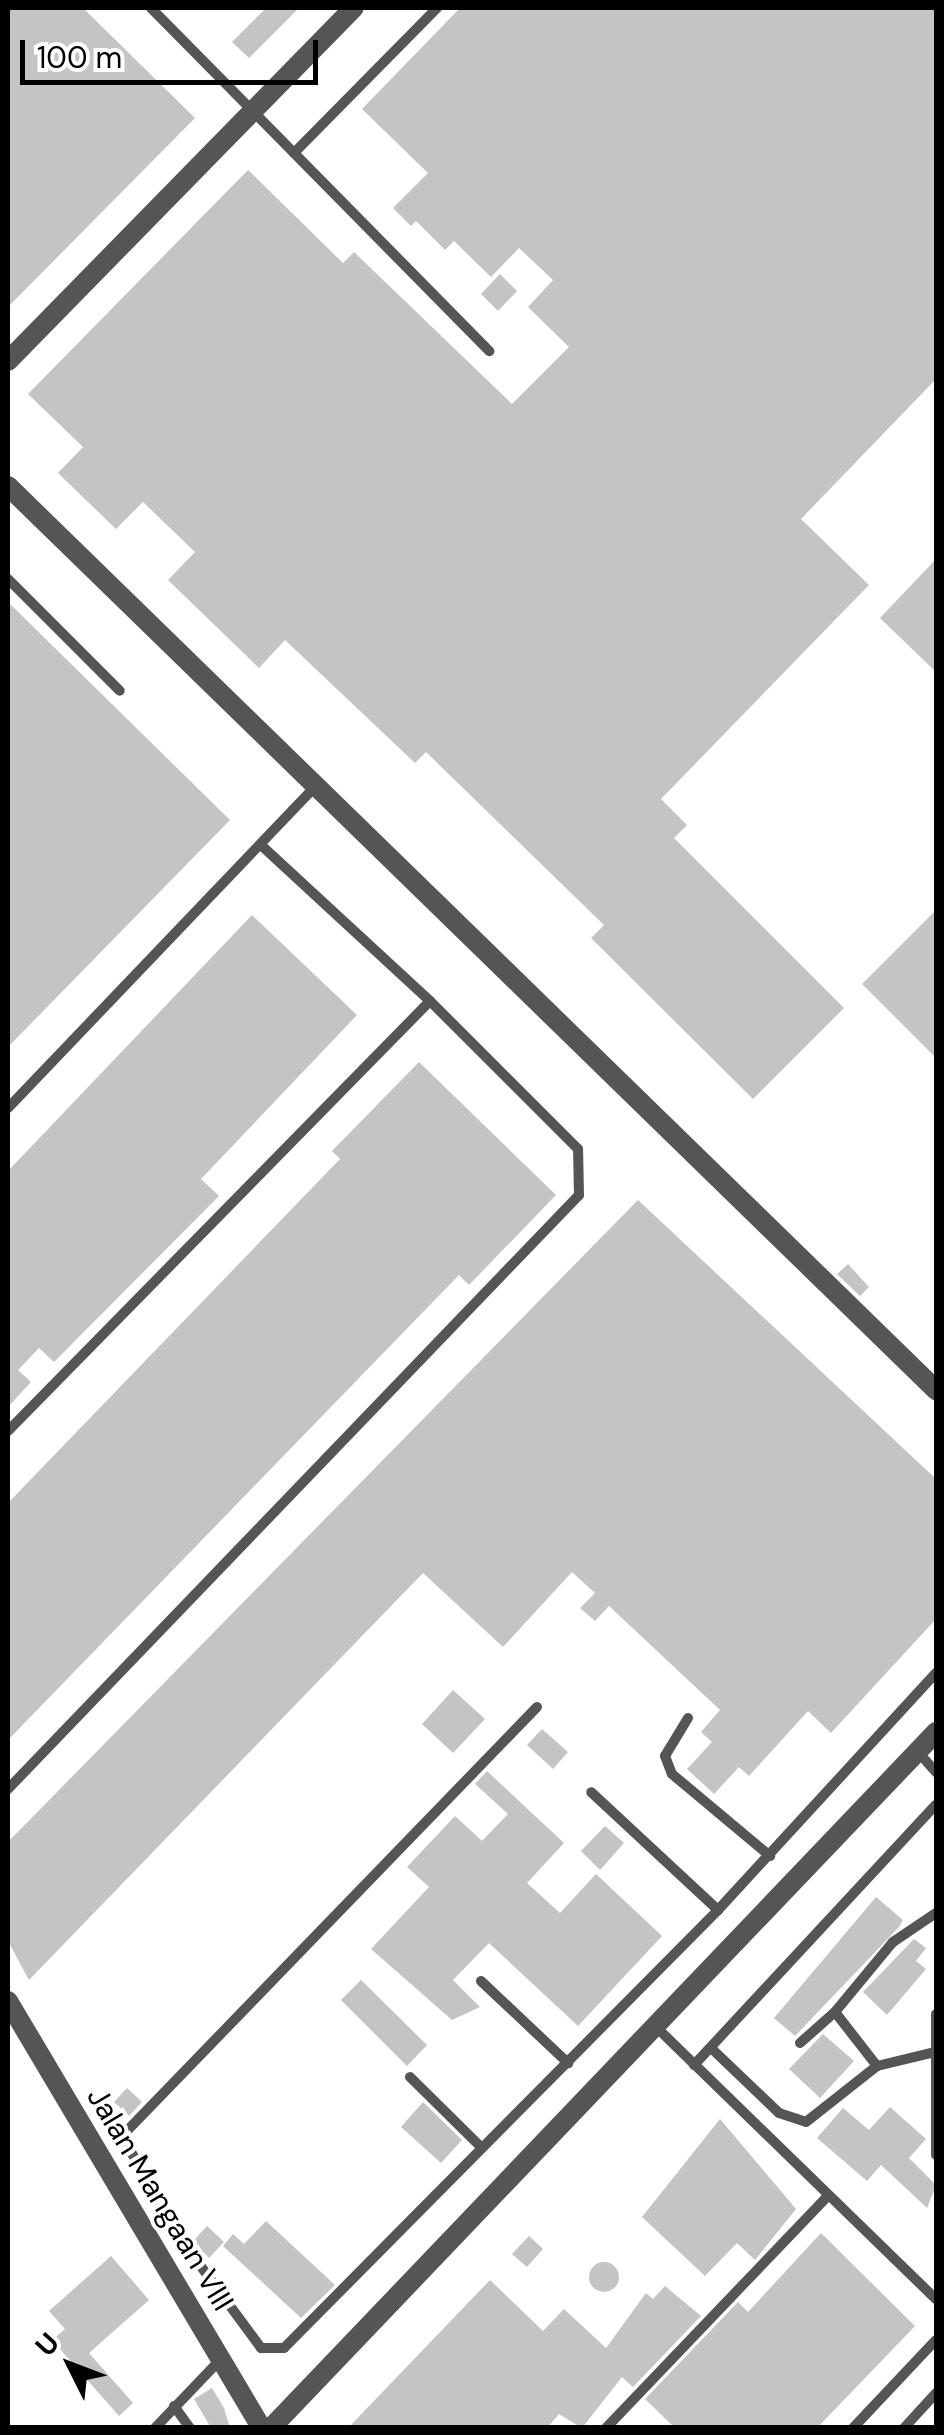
<!DOCTYPE html>
<html>
<head>
<meta charset="utf-8">
<style>
  body { margin:0 }
  #map { position:relative; width:944px; height:2435px; overflow:hidden; background:#fff; font-family:"DM Sans",sans-serif }
  div>[style] { position:absolute }
  .building>* { inset:0; background:#c4c4c4 }
  .round { border-radius:50% }
  .service>* { height:10px; margin:-5px; padding:0 5px; transform-origin:5px; border-radius:5px; background:#555 }
  .minor>* { height:20px; margin:-10px; padding:0 10px; transform-origin:10px; border-radius:10px; background:#555 }
  .tertiary>* { height:20px; margin:-10px; padding:0 10px; transform-origin:10px; border-radius:10px; background:#555 }
  span { translate:-50% -50%; white-space:nowrap; text-align:center; line-height:1.15; -webkit-text-stroke:8px #fff; paint-order:stroke }
  .street-label { font-size:30px; color:#000 }
  .frame { position:absolute; inset:0; border:10px solid #000; pointer-events:none }
  .north { position:absolute; left:20px; top:2315px; width:100px; height:100px; -webkit-text-stroke:8px #fff; paint-order:stroke; rotate:312deg; font-size:28px; font-weight:700; line-height:40px; text-align:center; color:#000 }
  .north::after { content:''; display:block; margin:auto; width:35px; height:45px; background:#000; clip-path:polygon(50% 0,100% 100%,50% 72%,0 100%) }
  .scale { position:absolute; left:20px; top:40px; width:298px; height:45px; box-sizing:border-box; border:5px solid #000; border-top:0; padding-left:12px; font-size:30px; line-height:35px; white-space:nowrap; color:#000; -webkit-text-stroke:8px #fff; paint-order:stroke }
</style>
</head>
<body>
<div id="map">
  <div class="building">
    <div style="clip-path:polygon(8px 8px,83px 8px,195px 118px,8px 307px)"></div>
    <div style="clip-path:polygon(266px 8px,299px 8px,249px 58px,232px 42px)"></div>
    <div style="clip-path:polygon(460px 8px,936px 8px,936px 379px,801px 519px,869px 585px,661px 799px,687px 825px,674px 838px,844px 1008px,753px 1099px,591px 938px,604px 925px,426px 752px,415px 763px,285px 640px,259px 668px,168px 580px,195px 552px,143px 502px,116px 529px,58px 473px,83px 447px,28px 394px,248px 170px,343px 263px,354px 252px,512px 404px,569px 347px,528px 307px,553px 280px,519px 248px,491px 277px,454px 241px,445px 250px,416px 221px,411px 226px,393px 208px,428px 173px,362px 109px)"></div>
    <div style="clip-path:polygon(500px 274px,517px 291px,498px 311px,481px 294px)"></div>
    <div style="clip-path:polygon(936px 559px,936px 672px,880px 618px)"></div>
    <div style="clip-path:polygon(8px 602px,230px 820px,8px 1047px)"></div>
    <div style="clip-path:polygon(936px 910px,936px 1058px,862px 984px)"></div>
    <div style="clip-path:polygon(252px 915px,357px 1015px,201px 1179px,219px 1196px,54px 1362px,39px 1348px,18px 1370px,31px 1382px,8px 1407px,8px 1171px)"></div>
    <div style="clip-path:polygon(419px 1062px,556px 1195px,469px 1285px,459px 1275px,8px 1740px,8px 1503px,340px 1159px,332px 1151px)"></div>
    <div style="clip-path:polygon(638px 1200px,936px 1479px,936px 1619px,831px 1733px,808px 1711px,749px 1776px,739px 1767px,714px 1794px,687px 1769px,712px 1742px,701px 1732px,720px 1710px,609px 1606px,595px 1621px,580px 1608px,595px 1593px,572px 1572px,503px 1647px,423px 1573px,29px 1980px,8px 1941px,8px 1842px)"></div>
    <div style="clip-path:polygon(848px 1264px,869px 1287px,860px 1296px,837px 1274px)"></div>
    <div style="clip-path:polygon(453px 1690px,485px 1719px,453px 1753px,422px 1724px)"></div>
    <div style="clip-path:polygon(542px 1729px,568px 1752px,553px 1769px,527px 1745px)"></div>
    <div style="clip-path:polygon(487px 1771px,564px 1843px,527px 1883px,560px 1913px,596px 1874px,662px 1936px,578px 2026px,489px 1943px,453px 1980px,480px 2007px,452px 2020px,371px 1949px,429px 1887px,407px 1867px,455px 1816px,482px 1841px,508px 1814px,475px 1784px)"></div>
    <div style="clip-path:polygon(605px 1826px,624px 1843px,600px 1870px,581px 1851px)"></div>
    <div style="clip-path:polygon(876px 1897px,903px 1920px,899px 1927px,795px 2036px,774px 2018px)"></div>
    <div style="clip-path:polygon(914px 1939px,926px 1948px,916px 1961px,926px 1969px,887px 2015px,863px 1992px)"></div>
    <div style="clip-path:polygon(361px 1980px,427px 2045px,407px 2066px,341px 2000px)"></div>
    <div style="clip-path:polygon(823px 2034px,854px 2061px,820px 2098px,789px 2069px)"></div>
    <div style="clip-path:polygon(127px 2088px,142px 2102px,129px 2116px,114px 2102px)"></div>
    <div style="clip-path:polygon(423px 2102px,462px 2140px,441px 2163px,401px 2127px)"></div>
    <div style="clip-path:polygon(890px 2107px,926px 2139px,909px 2158px,936px 2185px,927px 2208px,881px 2165px,867px 2181px,817px 2138px,843px 2108px,869px 2130px)"></div>
    <div style="clip-path:polygon(720px 2119px,796px 2209px,755px 2260px,737px 2243px,705px 2276px,642px 2217px)"></div>
    <div style="clip-path:polygon(266px 2221px,335px 2285px,301px 2318px,223px 2246px,233px 2234px,244px 2244px)"></div>
    <div style="clip-path:polygon(207px 2226px,224px 2242px,209px 2258px,193px 2241px)"></div>
    <div style="clip-path:polygon(821px 2233px,915px 2326px,817px 2428px,675px 2428px,645px 2399px,738px 2302px,748px 2312px)"></div>
    <div style="clip-path:polygon(529px 2236px,543px 2249px,527px 2267px,512px 2254px)"></div>
    <div style="clip-path:polygon(111px 2256px,149px 2300px,89px 2353px,133px 2403px,119px 2416px,52px 2340px,65px 2329px,49px 2311px)"></div>
    <div class="round" style="left:589px;top:2262px;width:30px;height:30px"></div>
    <div style="clip-path:polygon(490px 2280px,543px 2331px,564px 2309px,606px 2348px,646px 2293px,653px 2299px,665px 2286px,701px 2316px,633px 2387px,622px 2377px,582px 2428px,559px 2414px,547px 2428px,348px 2428px)"></div>
    <div style="clip-path:polygon(212px 2388px,224px 2408px,230px 2428px,211px 2428px,194px 2399px)"></div>
  </div>
  <div class="service">
    <div style="left:151px;top:8px;width:482px;rotate:45.4deg"></div>
    <div style="left:294px;top:153px;width:204px;rotate:-45.4deg"></div>
    <div style="left:8px;top:579px;width:158px;rotate:45deg"></div>
    <div style="left:8px;top:1108px;width:444px;rotate:-46.3deg"></div>
    <div style="left:8px;top:1431px;width:602px;rotate:-45.54deg"></div>
    <div style="left:430px;top:1001px;width:229px;rotate:-137.3deg"></div>
    <div style="left:537px;top:1707px;width:597px;rotate:134.05deg"></div>
    <div style="left:122px;top:2136px;width:117px;rotate:60.4deg"></div>
    <div style="left:180px;top:2238px;width:137px;rotate:53.6deg"></div>
    <div style="left:261px;top:2348px;width:23px"></div>
    <div style="left:284px;top:2348px;width:617px;rotate:-45.26deg"></div>
    <div style="left:718px;top:1910px;width:173px;rotate:-137.1deg"></div>
    <div style="left:688px;top:1718px;width:44px;rotate:121.2deg"></div>
    <div style="left:665px;top:1756px;width:19px;rotate:69deg"></div>
    <div style="left:672px;top:1774px;width:128px;rotate:39.9deg"></div>
    <div style="left:918px;top:1752px;width:27px;rotate:48deg"></div>
    <div style="left:8px;top:1789px;width:824px;rotate:-46.13deg"></div>
    <div style="left:579px;top:1195px;width:46px;rotate:-91.2deg"></div>
    <div style="left:578px;top:1149px;width:209px;rotate:-135deg"></div>
    <div style="left:718px;top:1910px;width:322px;rotate:-47.4deg"></div>
    <div style="left:481px;top:1981px;width:120px;rotate:43.3deg"></div>
    <div style="left:936px;top:2014px;width:141px;rotate:90deg"></div>
    <div style="left:653px;top:2024px;width:395px;rotate:44.2deg"></div>
    <div style="left:800px;top:2043px;width:47px;rotate:-41.5deg"></div>
    <div style="left:711px;top:2048px;width:94px;rotate:43.7deg"></div>
    <div style="left:779px;top:2113px;width:28px;rotate:18deg"></div>
    <div style="left:806px;top:2122px;width:90px;rotate:-38.3deg"></div>
    <div style="left:877px;top:2066px;width:56px;rotate:-13.5deg"></div>
    <div style="left:694px;top:2065px;width:355px;rotate:-47.1deg"></div>
    <div style="left:877px;top:2066px;width:68px;rotate:-127.9deg"></div>
    <div style="left:835px;top:2012px;width:91px;rotate:-50.4deg"></div>
    <div style="left:893px;top:1942px;width:52px;rotate:-34deg"></div>
    <div style="left:410px;top:2077px;width:100px;rotate:44.6deg"></div>
    <div style="left:174px;top:2406px;width:27px;rotate:54deg"></div>
    <div style="left:155px;top:2428px;width:94px;rotate:-46.3deg"></div>
    <div style="left:606px;top:2428px;width:321px;rotate:-46.3deg"></div>
    <div style="left:853px;top:2428px;width:121px;rotate:-46.7deg"></div>
    <div style="left:904px;top:2428px;width:47px;rotate:-47.6deg"></div>
  </div>
  <div class="minor">
    <div style="left:8px;top:361px;width:494px;rotate:-45.6deg"></div>
    <div style="left:8px;top:486px;width:1296px;rotate:44.25deg"></div>
    <div style="left:271px;top:2428px;width:963px;rotate:-46.3deg"></div>
  </div>
  <div class="tertiary">
    <div style="left:8px;top:2001px;width:497px;rotate:59.3deg"></div>
  </div>
  <div class="street-label">
    <span style="left:160px;top:2199px;rotate:59deg">Jalan Mangaan VIII</span>
  </div>
  <div class="frame"></div>
  <div class="north">U</div>
  <div class="scale">100 m</div>
</div>
</body>
</html>
